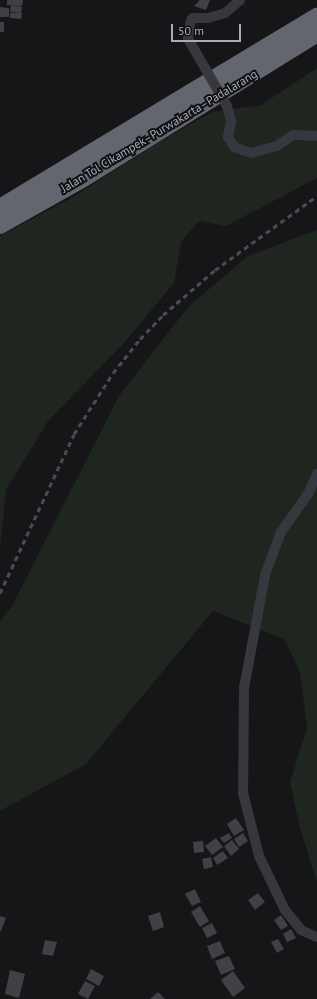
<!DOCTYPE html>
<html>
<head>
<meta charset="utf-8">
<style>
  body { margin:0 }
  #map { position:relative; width:317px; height:999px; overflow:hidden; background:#161618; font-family:"PT Sans",sans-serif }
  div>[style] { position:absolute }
  .green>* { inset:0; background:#1e261f }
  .building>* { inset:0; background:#404145 }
  .street>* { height:10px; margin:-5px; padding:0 5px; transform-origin:5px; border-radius:5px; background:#37383d }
  .highway>* { height:18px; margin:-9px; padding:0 9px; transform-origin:9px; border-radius:9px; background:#63666e }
  .rail>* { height:3px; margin-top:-1.5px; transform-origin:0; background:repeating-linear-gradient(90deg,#4a4c52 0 5px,transparent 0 9px) }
  .street-bridge>* { height:10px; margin:-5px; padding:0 5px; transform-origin:5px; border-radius:5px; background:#37383d }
  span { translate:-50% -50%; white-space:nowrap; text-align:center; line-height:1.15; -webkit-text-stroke:4px #111113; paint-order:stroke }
  .street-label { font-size:12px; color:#a8adb8 }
  .scale { position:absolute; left:171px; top:24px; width:70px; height:18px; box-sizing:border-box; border:2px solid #a8adb8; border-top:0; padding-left:5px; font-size:12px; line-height:14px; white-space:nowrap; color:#a8adb8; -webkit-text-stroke:3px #111113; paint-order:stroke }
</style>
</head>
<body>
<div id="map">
  <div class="green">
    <div style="clip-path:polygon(317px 68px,317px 178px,226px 226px,199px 221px,181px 242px,174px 283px,124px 343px,48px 421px,6px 490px,0 549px,0 236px,73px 197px,161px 141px,212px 112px,261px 105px)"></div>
    <div style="clip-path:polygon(317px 230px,317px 882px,300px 828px,290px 782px,307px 728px,300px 672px,284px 639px,213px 611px,86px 764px,0 811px,0 621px,12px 606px,119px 396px,188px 307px,248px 256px)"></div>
  </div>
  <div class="building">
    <div style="clip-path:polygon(7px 0,23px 0,22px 6px,7px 5px)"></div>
    <div style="clip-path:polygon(200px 0,210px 0,206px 10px,194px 6px)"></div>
    <div style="clip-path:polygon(11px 5px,22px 7px,21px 13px,10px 12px)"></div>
    <div style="clip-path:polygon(0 7px,9px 8px,9px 17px,0 17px)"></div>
    <div style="clip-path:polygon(10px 13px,22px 13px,21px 19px,10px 18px)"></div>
    <div style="clip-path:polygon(0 22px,4px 22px,4px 32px,0 32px)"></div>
    <div style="clip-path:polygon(236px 818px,244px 830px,234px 836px,227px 824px)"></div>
    <div style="clip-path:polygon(229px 833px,232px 838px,224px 843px,220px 838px)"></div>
    <div style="clip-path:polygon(243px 833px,248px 841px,239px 847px,234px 839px)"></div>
    <div style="clip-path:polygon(216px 838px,223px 847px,212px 855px,205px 846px)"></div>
    <div style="clip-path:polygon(232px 840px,239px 849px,231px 856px,224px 846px)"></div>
    <div style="clip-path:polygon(203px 841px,204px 852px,194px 853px,193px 842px)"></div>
    <div style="clip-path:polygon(223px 851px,228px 858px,217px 865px,213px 858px)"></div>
    <div style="clip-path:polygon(211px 857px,213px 867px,204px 869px,202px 859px)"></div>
    <div style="clip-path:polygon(195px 889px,201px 902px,192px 906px,185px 894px)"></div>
    <div style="clip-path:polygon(258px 893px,265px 902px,255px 910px,248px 900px)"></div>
    <div style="clip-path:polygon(200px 906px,209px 921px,200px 927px,191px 912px)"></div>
    <div style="clip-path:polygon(160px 912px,164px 927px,153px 931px,148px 916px)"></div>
    <div style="clip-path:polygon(281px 915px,288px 926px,281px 930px,274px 920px)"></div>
    <div style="clip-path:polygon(0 916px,6px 918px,1px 931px,0 931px)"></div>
    <div style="clip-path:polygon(212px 923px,217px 933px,207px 938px,202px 928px)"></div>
    <div style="clip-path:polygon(291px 929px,296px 938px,287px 942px,283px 934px)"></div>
    <div style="clip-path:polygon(278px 939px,284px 949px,277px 953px,271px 942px)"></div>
    <div style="clip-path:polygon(45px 940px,57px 942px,53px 956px,42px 954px)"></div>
    <div style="clip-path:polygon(220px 941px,225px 953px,212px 959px,207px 946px)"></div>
    <div style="clip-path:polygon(229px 956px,235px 969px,221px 975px,215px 961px)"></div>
    <div style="clip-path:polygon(91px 969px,104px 976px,99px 986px,86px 979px)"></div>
    <div style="clip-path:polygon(10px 970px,25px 974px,19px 998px,5px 994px)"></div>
    <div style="clip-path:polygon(233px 971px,245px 988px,233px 997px,221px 980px)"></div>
    <div style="clip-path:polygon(85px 981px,95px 986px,88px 999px,78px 994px)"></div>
    <div style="clip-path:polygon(158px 992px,165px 999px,150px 999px)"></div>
  </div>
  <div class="street">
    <div style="left:205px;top:68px;width:34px;rotate:-120deg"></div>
    <div style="left:188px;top:38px;width:18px;rotate:-81deg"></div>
    <div style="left:191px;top:20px;width:3px;rotate:-45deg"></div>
    <div style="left:193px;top:18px;width:15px"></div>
    <div style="left:208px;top:18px;width:18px;rotate:-16deg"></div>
    <div style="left:225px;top:13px;width:20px;rotate:-41deg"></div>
    <div style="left:227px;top:106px;width:16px;rotate:75deg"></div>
    <div style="left:231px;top:121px;width:16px;rotate:101deg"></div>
    <div style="left:228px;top:137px;width:12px;rotate:59deg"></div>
    <div style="left:234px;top:147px;width:18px;rotate:19deg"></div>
    <div style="left:251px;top:153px;width:27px;rotate:-15deg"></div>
    <div style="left:277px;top:146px;width:19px;rotate:-35deg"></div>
    <div style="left:293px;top:135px;width:24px;rotate:2deg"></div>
    <div style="left:317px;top:474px;width:22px;rotate:114deg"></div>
    <div style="left:308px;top:494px;width:47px;rotate:125.4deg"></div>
    <div style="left:281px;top:532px;width:46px;rotate:110.4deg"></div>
    <div style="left:265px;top:575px;width:115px;rotate:100.5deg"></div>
    <div style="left:244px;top:688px;width:105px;rotate:90.5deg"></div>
    <div style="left:243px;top:793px;width:65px;rotate:75.7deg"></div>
    <div style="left:259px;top:856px;width:60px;rotate:64.3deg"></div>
    <div style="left:285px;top:910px;width:26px;rotate:51deg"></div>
    <div style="left:301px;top:930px;width:17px;rotate:24deg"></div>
  </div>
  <div class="highway">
    <div style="left:0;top:208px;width:370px;rotate:-31.1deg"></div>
    <div style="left:0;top:225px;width:92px;rotate:-29.4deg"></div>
    <div style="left:80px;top:180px;width:279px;rotate:-31.8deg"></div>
  </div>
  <div class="rail">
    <div style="left:0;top:593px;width:175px;rotate:-65deg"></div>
    <div style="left:74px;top:434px;width:72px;rotate:-57.4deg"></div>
    <div style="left:113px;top:373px;width:43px;rotate:-51.5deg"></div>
    <div style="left:140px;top:339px;width:33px;rotate:-46deg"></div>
    <div style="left:163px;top:315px;width:69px;rotate:-40.9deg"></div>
    <div style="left:215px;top:270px;width:126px;rotate:-36deg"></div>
  </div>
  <div class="street-bridge">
    <div style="left:205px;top:68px;width:44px;rotate:59.9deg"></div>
  </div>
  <div class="street-label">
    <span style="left:159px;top:131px;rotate:-31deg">Jalan Tol Cikampek–Purwakarta–Padalarang</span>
  </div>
  <div class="scale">50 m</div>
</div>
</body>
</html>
